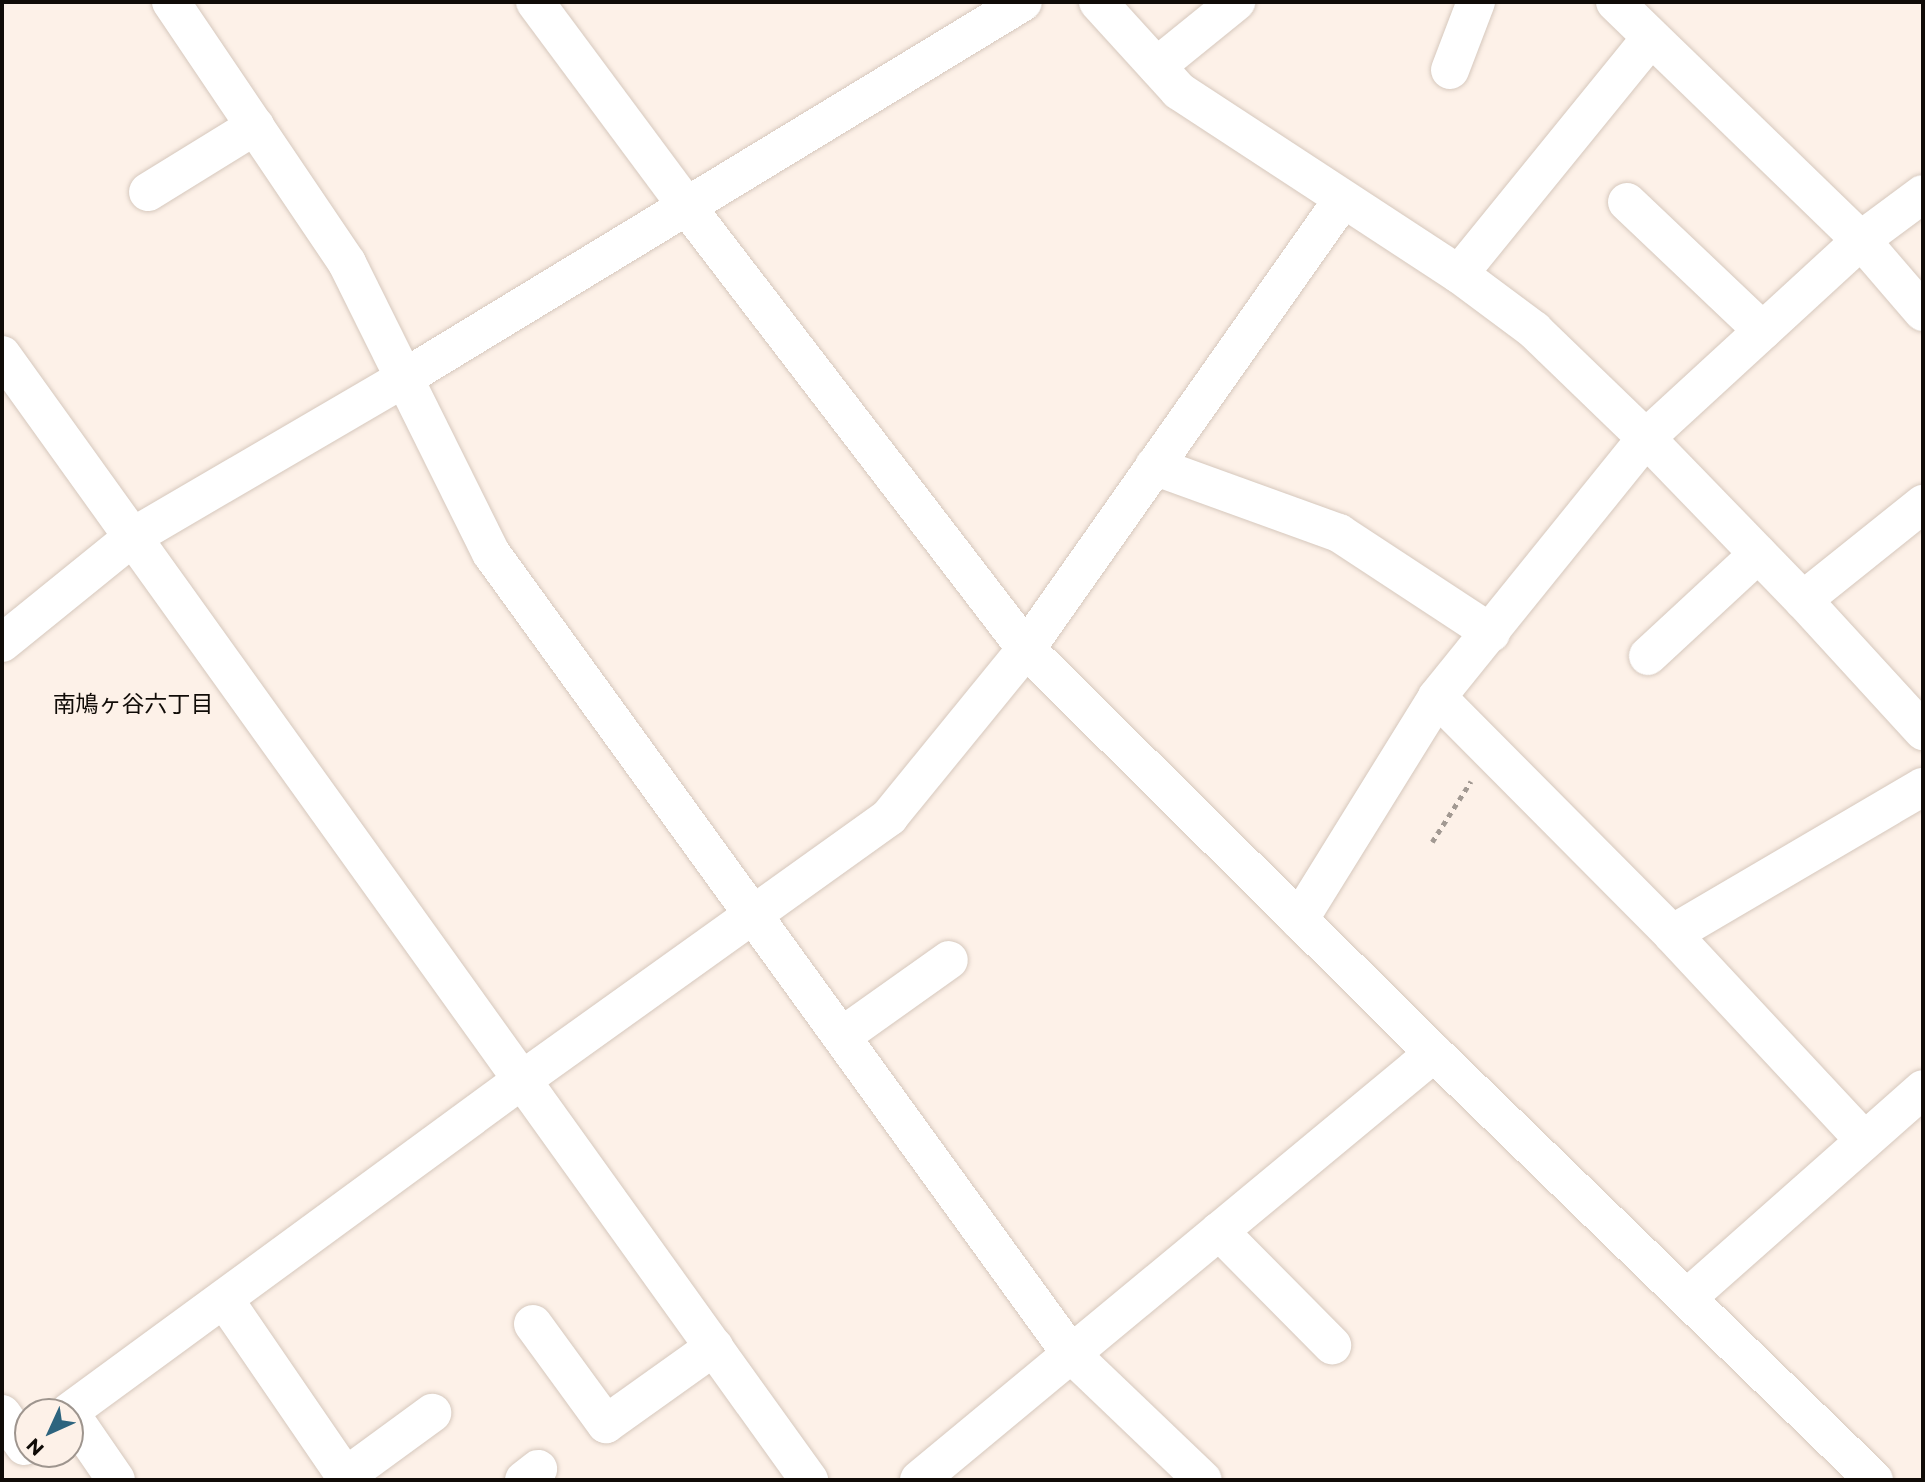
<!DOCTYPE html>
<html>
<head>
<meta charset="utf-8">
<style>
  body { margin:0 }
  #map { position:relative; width:1925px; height:1482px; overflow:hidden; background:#fdf1e8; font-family:Montserrat,"Noto Sans JP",sans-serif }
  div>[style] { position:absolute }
  .path>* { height:4.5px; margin-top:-2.25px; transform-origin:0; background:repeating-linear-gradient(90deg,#a29992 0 5px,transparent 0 10px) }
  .roads { filter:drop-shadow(0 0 2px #d6c8bd) drop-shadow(0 0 2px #d6c8bd) }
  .minor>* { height:38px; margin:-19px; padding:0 19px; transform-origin:19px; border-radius:19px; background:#fff }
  span { translate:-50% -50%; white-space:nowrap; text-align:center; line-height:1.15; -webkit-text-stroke:6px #fdf1e8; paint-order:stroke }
  .neighbourhood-label { font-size:23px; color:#100b07 }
  .frame { position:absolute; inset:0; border:4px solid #100b07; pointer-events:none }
  .north { position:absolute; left:14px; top:1398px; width:70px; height:70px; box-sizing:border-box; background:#fdf1e8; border:2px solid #9e958e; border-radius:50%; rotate:225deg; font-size:19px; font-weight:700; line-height:28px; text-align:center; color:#100b07 }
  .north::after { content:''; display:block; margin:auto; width:24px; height:32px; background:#2d647e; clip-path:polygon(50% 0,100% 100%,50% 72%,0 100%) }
</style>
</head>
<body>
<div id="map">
  <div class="path">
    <div style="left:1432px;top:842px;width:72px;rotate:-57.4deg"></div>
  </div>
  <div class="roads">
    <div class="minor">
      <div style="left:171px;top:2px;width:315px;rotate:56deg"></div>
      <div style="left:347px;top:263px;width:324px;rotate:63.6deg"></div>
      <div style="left:491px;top:553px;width:989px;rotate:54.09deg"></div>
      <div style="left:1071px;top:1354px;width:182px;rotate:43.7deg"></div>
      <div style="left:535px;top:2px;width:255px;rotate:53.4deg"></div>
      <div style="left:687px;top:207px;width:557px;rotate:52.51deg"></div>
      <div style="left:1026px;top:649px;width:574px;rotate:44.72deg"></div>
      <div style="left:1434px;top:1053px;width:613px;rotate:44.14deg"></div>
      <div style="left:1098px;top:2px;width:120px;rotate:47.7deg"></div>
      <div style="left:1179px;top:91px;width:334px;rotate:33.2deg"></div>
      <div style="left:1459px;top:274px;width:94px;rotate:36.7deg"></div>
      <div style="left:1534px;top:330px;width:156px;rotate:44deg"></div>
      <div style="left:1646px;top:438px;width:226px;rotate:45.9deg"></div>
      <div style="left:1803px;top:600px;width:178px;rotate:47.5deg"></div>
      <div style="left:1615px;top:2px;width:342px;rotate:44.1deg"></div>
      <div style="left:1861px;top:240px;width:95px;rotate:49.3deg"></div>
      <div style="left:1157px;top:66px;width:102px;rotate:-39deg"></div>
      <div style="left:1450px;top:70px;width:73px;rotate:-69.1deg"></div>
      <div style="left:148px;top:192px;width:126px;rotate:-31.7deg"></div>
      <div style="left:1627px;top:202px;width:187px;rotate:43.5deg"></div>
      <div style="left:1459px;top:274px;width:304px;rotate:-50.9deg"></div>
      <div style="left:2px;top:355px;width:1385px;rotate:54.35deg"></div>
      <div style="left:1154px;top:466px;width:197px;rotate:19.9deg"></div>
      <div style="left:1339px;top:533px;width:182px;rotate:33.3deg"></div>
      <div style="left:1803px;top:600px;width:154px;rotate:-38.7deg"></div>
      <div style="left:2px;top:643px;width:170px;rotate:-39deg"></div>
      <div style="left:134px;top:536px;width:313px;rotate:-30.3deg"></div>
      <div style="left:404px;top:378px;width:724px;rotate:-31.28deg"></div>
      <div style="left:1648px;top:656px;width:150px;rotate:-42.8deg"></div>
      <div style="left:1437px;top:697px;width:334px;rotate:45.2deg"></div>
      <div style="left:1672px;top:934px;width:282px;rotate:47deg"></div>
      <div style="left:1299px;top:920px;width:262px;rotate:-58.2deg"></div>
      <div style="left:1437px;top:697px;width:333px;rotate:-51.1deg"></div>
      <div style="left:1646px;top:438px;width:292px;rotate:-42.6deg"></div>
      <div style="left:1861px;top:240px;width:77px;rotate:-36.6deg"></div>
      <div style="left:1672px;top:934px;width:291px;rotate:-30.4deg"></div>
      <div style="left:842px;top:1036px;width:131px;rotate:-35.4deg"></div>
      <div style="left:1219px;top:1231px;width:161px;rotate:45.3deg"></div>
      <div style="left:1687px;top:1298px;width:315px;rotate:-41.5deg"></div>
      <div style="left:224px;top:1299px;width:219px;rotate:55.6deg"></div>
      <div style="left:533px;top:1324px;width:124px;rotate:53.9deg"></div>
      <div style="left:606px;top:1424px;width:133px;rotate:-35.5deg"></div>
      <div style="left:69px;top:1412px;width:562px;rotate:-36.24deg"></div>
      <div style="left:522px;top:1080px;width:452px;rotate:-35.6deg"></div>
      <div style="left:889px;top:817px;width:217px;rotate:-50.8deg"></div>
      <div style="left:1026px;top:649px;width:550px;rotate:-54.84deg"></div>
      <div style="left:70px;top:1413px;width:81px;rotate:55.5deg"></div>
      <div style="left:2px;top:1414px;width:39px;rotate:55deg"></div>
      <div style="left:346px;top:1476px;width:107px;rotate:-36.2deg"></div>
      <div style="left:524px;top:1480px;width:18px;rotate:-38deg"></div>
      <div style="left:919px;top:1480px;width:669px;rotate:-39.66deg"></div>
    </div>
  </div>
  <div class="neighbourhood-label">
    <span style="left:133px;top:704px">南鳩ヶ谷六丁目</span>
  </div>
  <div class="frame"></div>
  <div class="north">N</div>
</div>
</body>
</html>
